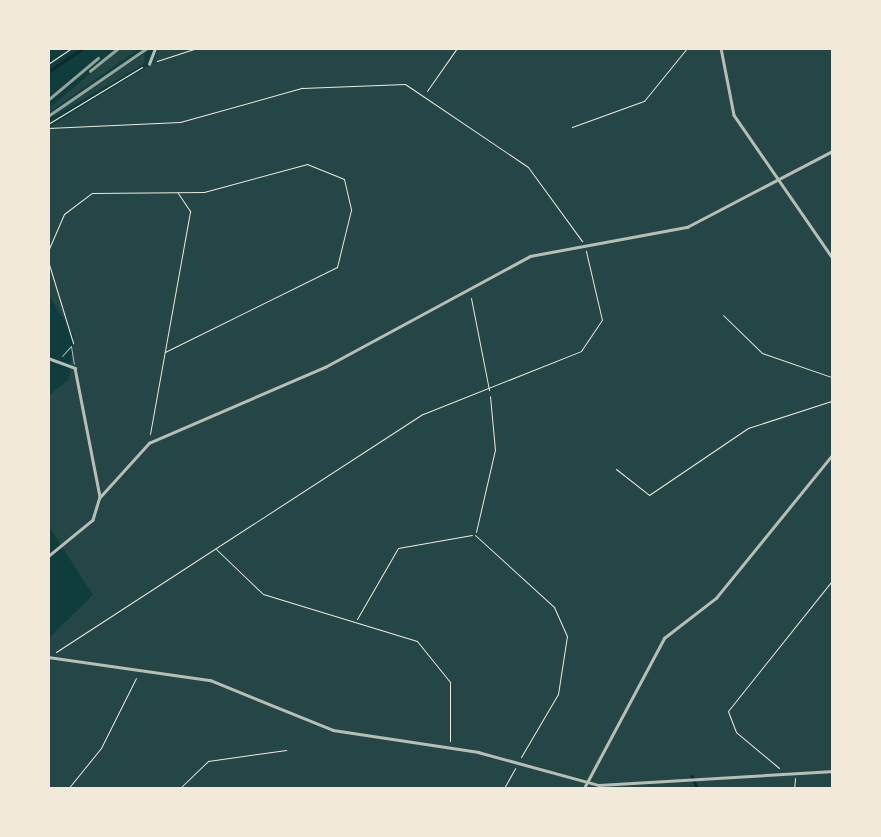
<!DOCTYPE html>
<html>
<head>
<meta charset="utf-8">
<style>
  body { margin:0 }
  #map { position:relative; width:881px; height:837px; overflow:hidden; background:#0f3d3e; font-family:Georgia,serif }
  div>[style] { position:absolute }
  .green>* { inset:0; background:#244646 }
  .stream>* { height:2.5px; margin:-1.25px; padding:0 1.25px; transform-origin:1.25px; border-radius:1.25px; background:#0a2a2b }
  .path>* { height:1px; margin:-0.5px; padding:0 0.5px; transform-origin:0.5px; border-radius:0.5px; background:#f1e9da }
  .service>* { height:1px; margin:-0.5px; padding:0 0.5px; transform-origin:0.5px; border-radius:0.5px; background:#b8beb3 }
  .minor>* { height:2.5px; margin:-1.25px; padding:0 1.25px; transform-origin:1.25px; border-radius:1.25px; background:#b8beb3 }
  .tertiary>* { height:2.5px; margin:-1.25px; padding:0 1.25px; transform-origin:1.25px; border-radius:1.25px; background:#b8beb3 }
  .rail>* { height:2.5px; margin:-1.25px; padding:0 1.25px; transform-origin:1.25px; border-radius:1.25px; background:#97a49c }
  span { translate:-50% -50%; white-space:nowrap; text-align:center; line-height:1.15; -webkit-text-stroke:8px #f1e9da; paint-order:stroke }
  .frame { position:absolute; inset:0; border:50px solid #f1e9da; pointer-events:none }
</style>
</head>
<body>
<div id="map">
  <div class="green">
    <div style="clip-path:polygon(121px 48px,140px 48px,48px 113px,48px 109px)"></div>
    <div style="clip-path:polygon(158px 48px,833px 48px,833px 789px,48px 789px,49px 638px,93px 595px,48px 525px,48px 396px,69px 379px,74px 337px,48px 293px,48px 128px,153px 63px)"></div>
    <div style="clip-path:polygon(145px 53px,144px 64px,51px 118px,78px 98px)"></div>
  </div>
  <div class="stream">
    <div style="left:48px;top:72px;width:42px;rotate:-34.4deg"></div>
    <div style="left:692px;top:776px;width:15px;rotate:67deg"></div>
  </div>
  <div class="path">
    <div style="left:157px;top:61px;width:42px;rotate:-18deg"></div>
    <div style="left:48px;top:64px;width:29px;rotate:-34deg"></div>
    <div style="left:427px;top:91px;width:52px;rotate:-55.1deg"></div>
    <div style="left:48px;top:124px;width:110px;rotate:-31.2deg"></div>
    <div style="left:572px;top:127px;width:77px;rotate:-19.9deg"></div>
    <div style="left:644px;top:101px;width:68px;rotate:-50.9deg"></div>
    <div style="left:48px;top:128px;width:132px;rotate:-2.6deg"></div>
    <div style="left:180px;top:122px;width:127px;rotate:-15.6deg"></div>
    <div style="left:302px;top:88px;width:103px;rotate:-2.2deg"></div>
    <div style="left:405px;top:84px;width:148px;rotate:34deg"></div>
    <div style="left:528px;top:167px;width:92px;rotate:53.9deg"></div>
    <div style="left:48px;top:251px;width:40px;rotate:-66.6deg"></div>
    <div style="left:64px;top:214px;width:35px;rotate:-37deg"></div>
    <div style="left:92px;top:193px;width:112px;rotate:-0.5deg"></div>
    <div style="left:204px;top:192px;width:107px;rotate:-15.2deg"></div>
    <div style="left:307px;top:164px;width:40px;rotate:22deg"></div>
    <div style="left:344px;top:179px;width:32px;rotate:77deg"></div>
    <div style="left:351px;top:210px;width:59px;rotate:103.8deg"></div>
    <div style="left:337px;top:267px;width:192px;rotate:153.7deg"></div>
    <div style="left:48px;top:261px;width:86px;rotate:73deg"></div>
    <div style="left:471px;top:298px;width:94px;rotate:78.9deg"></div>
    <div style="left:723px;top:315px;width:54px;rotate:44.3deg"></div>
    <div style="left:762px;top:353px;width:76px;rotate:19.1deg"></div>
    <div style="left:150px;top:434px;width:227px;rotate:-79.8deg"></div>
    <div style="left:190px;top:211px;width:22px;rotate:-124deg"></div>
    <div style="left:616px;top:469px;width:42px;rotate:38.2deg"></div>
    <div style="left:649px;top:495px;width:120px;rotate:-34.1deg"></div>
    <div style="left:748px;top:428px;width:90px;rotate:-18deg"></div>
    <div style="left:476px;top:532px;width:84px;rotate:-77deg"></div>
    <div style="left:495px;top:450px;width:54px;rotate:-95.3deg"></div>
    <div style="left:475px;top:535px;width:107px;rotate:42.3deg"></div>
    <div style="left:554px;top:607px;width:32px;rotate:66deg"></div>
    <div style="left:567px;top:636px;width:59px;rotate:98.8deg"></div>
    <div style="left:558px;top:694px;width:73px;rotate:120.4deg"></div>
    <div style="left:216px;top:549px;width:65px;rotate:43.8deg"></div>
    <div style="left:263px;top:594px;width:161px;rotate:17deg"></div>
    <div style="left:417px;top:641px;width:53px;rotate:51.2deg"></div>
    <div style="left:450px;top:682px;width:59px;rotate:90deg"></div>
    <div style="left:357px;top:619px;width:82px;rotate:-60deg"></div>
    <div style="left:398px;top:548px;width:75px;rotate:-10deg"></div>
    <div style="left:56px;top:652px;width:437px;rotate:-33deg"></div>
    <div style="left:423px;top:414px;width:170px;rotate:-21.7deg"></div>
    <div style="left:581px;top:351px;width:37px;rotate:-56deg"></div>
    <div style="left:602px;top:320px;width:71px;rotate:-103.1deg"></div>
    <div style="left:779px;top:768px;width:56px;rotate:-140.1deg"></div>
    <div style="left:736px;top:732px;width:22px;rotate:-111deg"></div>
    <div style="left:728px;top:711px;width:170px;rotate:-51.4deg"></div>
    <div style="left:67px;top:790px;width:54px;rotate:-51deg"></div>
    <div style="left:101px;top:748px;width:78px;rotate:-63.4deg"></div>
    <div style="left:178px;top:790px;width:42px;rotate:-44deg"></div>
    <div style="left:208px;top:761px;width:79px;rotate:-8deg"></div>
    <div style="left:503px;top:790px;width:25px;rotate:-61deg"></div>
    <div style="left:794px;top:790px;width:12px;rotate:-85deg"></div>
  </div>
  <div class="service">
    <div style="left:62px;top:356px;width:13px;rotate:-48deg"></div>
    <div style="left:71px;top:346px;width:18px;rotate:81deg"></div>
  </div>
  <div class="minor">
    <div style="left:721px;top:48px;width:68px;rotate:79deg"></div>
    <div style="left:734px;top:115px;width:176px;rotate:55.4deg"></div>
    <div style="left:149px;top:64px;width:17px;rotate:-69deg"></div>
    <div style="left:48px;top:358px;width:29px;rotate:20deg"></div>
    <div style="left:75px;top:368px;width:131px;rotate:79deg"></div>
    <div style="left:100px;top:497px;width:24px;rotate:107deg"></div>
    <div style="left:93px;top:520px;width:58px;rotate:140.6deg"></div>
    <div style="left:100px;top:497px;width:73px;rotate:-47.8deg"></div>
    <div style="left:149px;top:443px;width:192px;rotate:-23.4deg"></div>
    <div style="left:325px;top:367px;width:233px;rotate:-28.4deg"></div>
    <div style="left:530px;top:256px;width:160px;rotate:-10.5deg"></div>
    <div style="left:687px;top:227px;width:166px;rotate:-27.6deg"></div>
    <div style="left:583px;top:790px;width:172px;rotate:-61.9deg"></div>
    <div style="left:664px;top:638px;width:66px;rotate:-37.6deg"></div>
    <div style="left:716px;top:598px;width:187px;rotate:-50.9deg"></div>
  </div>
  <div class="tertiary">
    <div style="left:48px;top:657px;width:164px;rotate:8.1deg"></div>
    <div style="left:210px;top:680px;width:133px;rotate:22.1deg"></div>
    <div style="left:333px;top:730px;width:147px;rotate:8.6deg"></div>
    <div style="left:478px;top:752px;width:125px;rotate:15.3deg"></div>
    <div style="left:599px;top:785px;width:235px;rotate:-3.4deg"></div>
  </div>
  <div class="rail">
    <div style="left:90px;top:71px;width:36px;rotate:-39deg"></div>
    <div style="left:48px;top:100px;width:65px;rotate:-40deg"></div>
    <div style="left:48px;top:116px;width:120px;rotate:-34.5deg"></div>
  </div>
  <div class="frame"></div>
</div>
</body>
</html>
